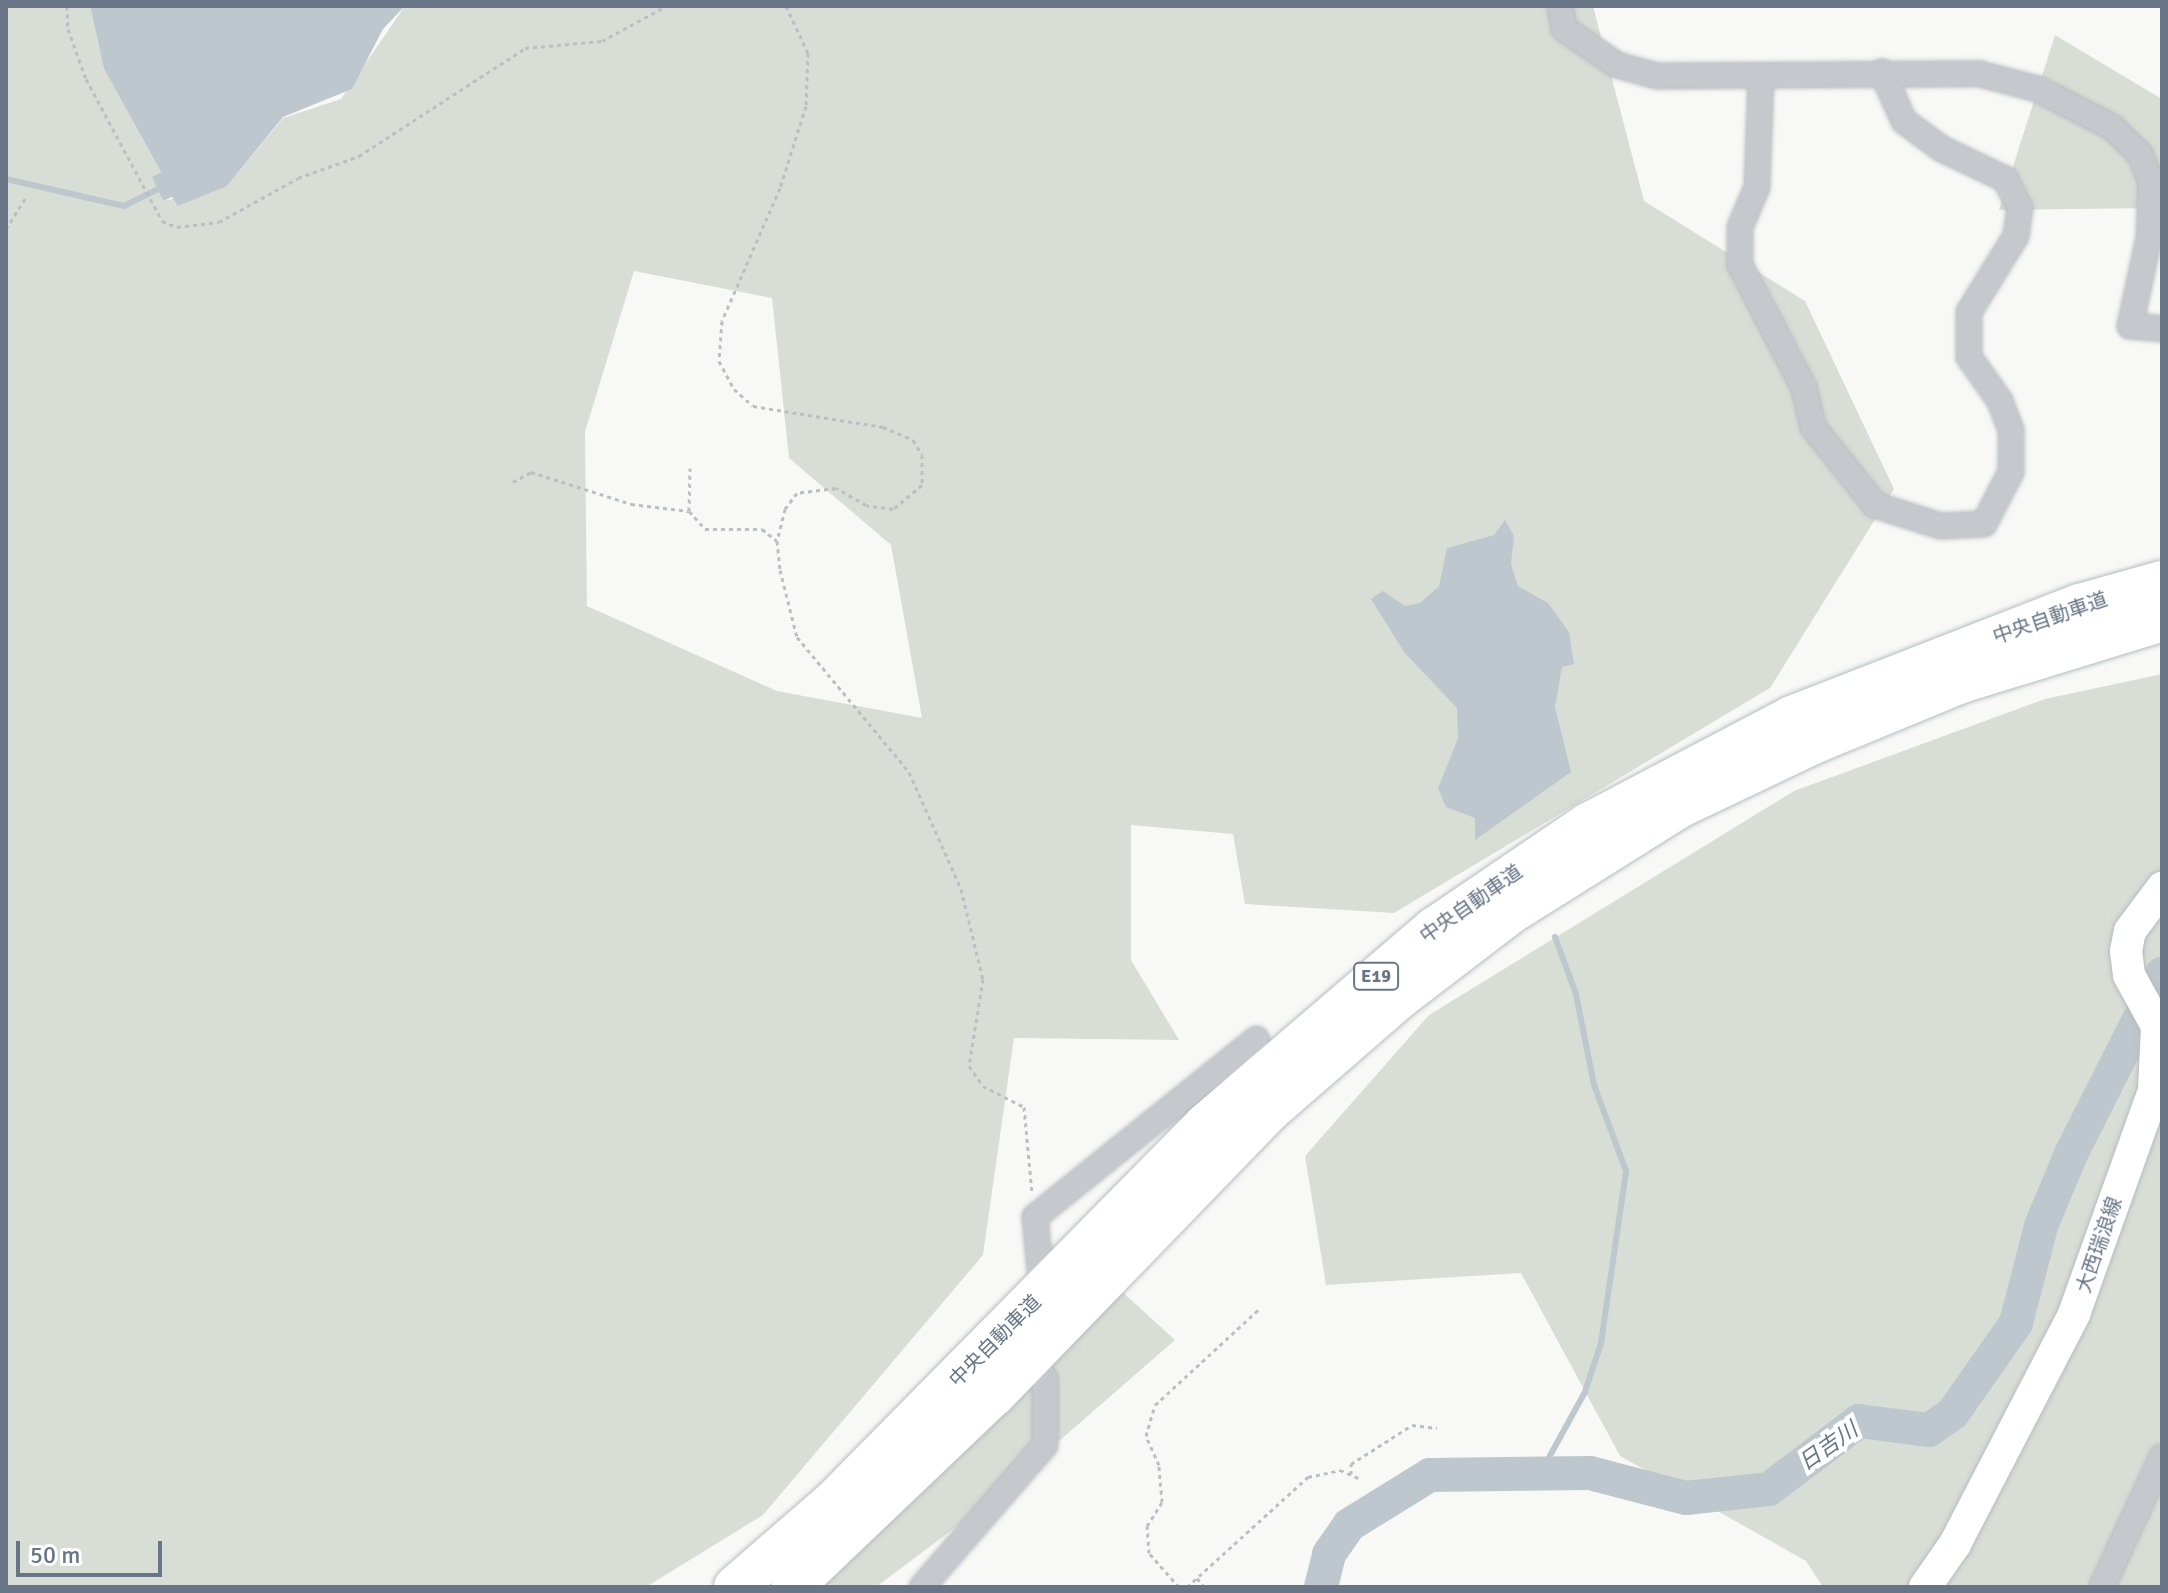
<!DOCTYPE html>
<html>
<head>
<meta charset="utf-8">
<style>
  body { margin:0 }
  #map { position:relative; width:2168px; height:1593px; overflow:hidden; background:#f8f9f6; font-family:Signika,"Noto Sans JP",sans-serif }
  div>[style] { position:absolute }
  .green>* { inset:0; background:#d8ded5 }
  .water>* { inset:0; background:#bec7cd }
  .stream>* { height:6px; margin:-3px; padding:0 3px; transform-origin:3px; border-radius:3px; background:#bec7cd }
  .river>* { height:34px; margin:-17px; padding:0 17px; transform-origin:17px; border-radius:17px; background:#bec7cd }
  .path>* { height:3px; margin-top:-1.5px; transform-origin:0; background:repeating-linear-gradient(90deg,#bcbfc2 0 4px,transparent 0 8px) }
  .roads { filter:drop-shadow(0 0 2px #b7bbc1) drop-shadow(0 0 2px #b7bbc1) }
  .street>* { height:24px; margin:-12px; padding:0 12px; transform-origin:12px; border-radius:12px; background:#c5c8cc }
  .secondary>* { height:32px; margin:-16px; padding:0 16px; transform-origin:16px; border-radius:16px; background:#fff }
  .highway>* { height:42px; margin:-21px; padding:0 21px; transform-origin:21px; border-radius:21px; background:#fff }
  span { translate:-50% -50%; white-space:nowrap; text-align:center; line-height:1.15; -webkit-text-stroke:8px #fff; paint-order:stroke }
  .shield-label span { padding:2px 6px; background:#fff; border:2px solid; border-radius:6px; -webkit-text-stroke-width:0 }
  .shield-label { font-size:18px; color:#687587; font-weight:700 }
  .street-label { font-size:20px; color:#687587 }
  .water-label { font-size:22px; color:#637783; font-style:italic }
  .frame { position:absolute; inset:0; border:8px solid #687587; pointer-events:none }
  .scale { position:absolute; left:16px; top:1541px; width:146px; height:36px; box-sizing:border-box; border:4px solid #687587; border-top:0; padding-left:10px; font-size:24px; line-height:28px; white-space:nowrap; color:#687587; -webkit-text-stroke:6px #fff; paint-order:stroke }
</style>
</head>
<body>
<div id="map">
  <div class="green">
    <div style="clip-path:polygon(evenodd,6px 6px,90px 6px,104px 69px,161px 172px,152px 177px,163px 201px,227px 186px,283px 118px,341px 99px,405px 6px,1593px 6px,1644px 201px,1805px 301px,1894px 489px,1770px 688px,1394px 913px,1245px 904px,1233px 834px,1131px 825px,1131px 960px,1179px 1040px,1014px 1038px,983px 1255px,763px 1515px,646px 1587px,6px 1587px,6px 6px,634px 271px,772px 298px,789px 458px,891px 545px,922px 718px,777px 691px,587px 606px,585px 432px,634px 271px)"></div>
    <div style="clip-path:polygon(2055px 35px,2162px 99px,2159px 208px,1999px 210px)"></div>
    <div style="clip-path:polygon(2162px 674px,2162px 1587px,1823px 1587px,1806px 1561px,1620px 1456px,1521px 1273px,1326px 1285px,1305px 1156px,1429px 1015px,1794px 791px,2045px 699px)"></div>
    <div style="clip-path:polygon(1118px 1288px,1175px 1340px,988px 1503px,876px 1587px,812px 1587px)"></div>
  </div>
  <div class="water">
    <div style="clip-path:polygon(90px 6px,405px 6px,383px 29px,352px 89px,283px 117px,227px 186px,178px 206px,172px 197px,163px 201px,152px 177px,161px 172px,104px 69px)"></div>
    <div style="clip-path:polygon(1505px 520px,1514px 536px,1511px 564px,1518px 586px,1548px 603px,1569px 632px,1574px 664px,1562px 667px,1555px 707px,1571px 772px,1475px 840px,1475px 818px,1446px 807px,1438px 788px,1458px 739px,1457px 708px,1404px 652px,1371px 599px,1383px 591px,1405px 606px,1420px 603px,1439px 586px,1447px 548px,1494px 535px)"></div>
  </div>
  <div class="stream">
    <div style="left:6px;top:179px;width:121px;rotate:12.9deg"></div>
    <div style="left:124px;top:206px;width:42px;rotate:-26.6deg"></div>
    <div style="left:1541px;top:1472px;width:91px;rotate:-61.2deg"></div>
    <div style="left:1585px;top:1392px;width:52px;rotate:-71.9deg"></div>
    <div style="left:1601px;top:1343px;width:174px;rotate:-81.7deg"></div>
    <div style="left:1626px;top:1171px;width:92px;rotate:-110.4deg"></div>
    <div style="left:1594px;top:1085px;width:93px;rotate:-101.2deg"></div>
    <div style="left:1576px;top:994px;width:61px;rotate:-110.2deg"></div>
  </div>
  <div class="river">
    <div style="left:1321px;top:1587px;width:34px;rotate:-76deg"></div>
    <div style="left:1329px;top:1554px;width:35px;rotate:-55deg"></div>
    <div style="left:1349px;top:1525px;width:95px;rotate:-31.7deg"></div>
    <div style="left:1430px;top:1475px;width:160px;rotate:-0.7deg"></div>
    <div style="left:1590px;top:1473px;width:99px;rotate:14.6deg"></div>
    <div style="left:1686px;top:1498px;width:83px;rotate:-6.2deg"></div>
    <div style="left:1769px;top:1489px;width:113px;rotate:-37.1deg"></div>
    <div style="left:1859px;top:1421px;width:71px;rotate:7.3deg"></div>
    <div style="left:1929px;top:1430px;width:29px;rotate:-35deg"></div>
    <div style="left:1953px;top:1413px;width:110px;rotate:-55deg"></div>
    <div style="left:2016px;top:1323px;width:100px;rotate:-75.5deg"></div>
    <div style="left:2041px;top:1226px;width:78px;rotate:-67.4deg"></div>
    <div style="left:2071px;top:1154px;width:202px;rotate:-63.2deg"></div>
  </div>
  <div class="path">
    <div style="left:67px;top:6px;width:23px;rotate:88deg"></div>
    <div style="left:68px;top:29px;width:53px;rotate:70.2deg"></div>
    <div style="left:86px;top:79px;width:161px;rotate:61.8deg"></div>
    <div style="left:162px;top:221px;width:16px;rotate:22deg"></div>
    <div style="left:177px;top:227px;width:42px;rotate:-6.8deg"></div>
    <div style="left:219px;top:222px;width:90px;rotate:-29.1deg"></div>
    <div style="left:298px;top:178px;width:65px;rotate:-19.8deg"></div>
    <div style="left:359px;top:156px;width:198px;rotate:-33deg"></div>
    <div style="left:525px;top:48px;width:77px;rotate:-5.2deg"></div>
    <div style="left:602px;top:41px;width:73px;rotate:-28.7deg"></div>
    <div style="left:786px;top:6px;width:52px;rotate:64.9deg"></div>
    <div style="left:808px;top:53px;width:53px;rotate:92.2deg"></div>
    <div style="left:806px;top:106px;width:86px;rotate:107.6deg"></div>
    <div style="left:780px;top:188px;width:145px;rotate:113.6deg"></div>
    <div style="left:722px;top:321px;width:40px;rotate:94.3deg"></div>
    <div style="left:719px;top:361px;width:32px;rotate:62deg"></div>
    <div style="left:734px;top:389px;width:25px;rotate:42deg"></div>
    <div style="left:753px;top:406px;width:132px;rotate:9.2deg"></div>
    <div style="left:883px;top:427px;width:33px;rotate:23deg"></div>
    <div style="left:913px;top:440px;width:17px;rotate:59deg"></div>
    <div style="left:922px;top:455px;width:30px;rotate:90deg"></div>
    <div style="left:922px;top:485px;width:38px;rotate:140deg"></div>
    <div style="left:893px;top:509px;width:27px;rotate:-172deg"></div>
    <div style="left:866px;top:505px;width:34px;rotate:-150deg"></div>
    <div style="left:836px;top:488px;width:39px;rotate:173deg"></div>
    <div style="left:797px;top:493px;width:20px;rotate:127deg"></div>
    <div style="left:785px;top:509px;width:33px;rotate:104deg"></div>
    <div style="left:777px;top:541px;width:29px;rotate:84deg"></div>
    <div style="left:780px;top:570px;width:69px;rotate:75.8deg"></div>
    <div style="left:797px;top:637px;width:175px;rotate:50.3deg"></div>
    <div style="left:909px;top:772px;width:128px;rotate:66deg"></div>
    <div style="left:961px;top:889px;width:93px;rotate:76.3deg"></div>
    <div style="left:983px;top:979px;width:88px;rotate:99.1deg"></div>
    <div style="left:969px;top:1066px;width:24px;rotate:55deg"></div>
    <div style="left:983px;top:1086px;width:46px;rotate:27.1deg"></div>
    <div style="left:1024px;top:1107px;width:86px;rotate:84.7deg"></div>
    <div style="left:6px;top:229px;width:36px;rotate:-58deg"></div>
    <div style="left:513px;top:482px;width:21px;rotate:-29deg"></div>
    <div style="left:531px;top:472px;width:105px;rotate:17.7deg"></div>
    <div style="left:631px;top:504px;width:58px;rotate:6.9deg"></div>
    <div style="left:689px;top:511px;width:24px;rotate:48deg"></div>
    <div style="left:705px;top:529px;width:57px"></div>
    <div style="left:762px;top:529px;width:19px;rotate:39deg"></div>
    <div style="left:689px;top:511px;width:43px;rotate:-88.7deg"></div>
    <div style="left:1351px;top:1474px;width:10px;rotate:-90deg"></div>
    <div style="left:1351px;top:1464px;width:72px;rotate:-32.6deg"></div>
    <div style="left:1412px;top:1425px;width:25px;rotate:7deg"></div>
    <div style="left:1197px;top:1578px;width:11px;rotate:52deg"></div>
    <div style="left:1179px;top:1587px;width:45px;rotate:-131.4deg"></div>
    <div style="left:1149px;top:1553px;width:27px;rotate:-94deg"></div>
    <div style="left:1147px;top:1526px;width:28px;rotate:-58deg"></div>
    <div style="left:1162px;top:1502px;width:37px;rotate:-95deg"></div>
    <div style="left:1159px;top:1465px;width:32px;rotate:-114deg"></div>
    <div style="left:1146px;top:1436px;width:32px;rotate:-74deg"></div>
    <div style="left:1155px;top:1405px;width:143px;rotate:-42.7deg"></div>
    <div style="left:1187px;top:1587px;width:164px;rotate:-42.3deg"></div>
    <div style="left:1308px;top:1477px;width:33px;rotate:-12deg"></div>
    <div style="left:1340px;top:1470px;width:22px;rotate:24deg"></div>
  </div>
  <div class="roads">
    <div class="street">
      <div style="left:1560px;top:6px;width:23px;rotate:80deg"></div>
      <div style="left:1564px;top:29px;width:18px;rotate:34deg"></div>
      <div style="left:1579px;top:39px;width:46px;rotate:34.4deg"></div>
      <div style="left:1617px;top:65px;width:41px;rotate:15.4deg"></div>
      <div style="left:1657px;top:76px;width:323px;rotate:-0.4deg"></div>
      <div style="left:1980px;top:74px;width:60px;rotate:14.5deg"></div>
      <div style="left:2038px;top:89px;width:83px;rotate:27.2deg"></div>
      <div style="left:2112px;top:127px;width:39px;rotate:44deg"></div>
      <div style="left:2140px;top:154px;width:29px;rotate:68deg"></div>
      <div style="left:2151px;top:181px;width:57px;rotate:92deg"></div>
      <div style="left:2149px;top:238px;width:90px;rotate:102.2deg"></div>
      <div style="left:2130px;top:326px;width:32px;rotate:5deg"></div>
      <div style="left:1761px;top:77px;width:110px;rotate:92.1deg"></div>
      <div style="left:1757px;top:187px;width:43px;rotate:113deg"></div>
      <div style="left:1740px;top:227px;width:38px;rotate:90deg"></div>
      <div style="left:1740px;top:265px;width:139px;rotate:62.5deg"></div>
      <div style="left:1804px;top:388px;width:40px;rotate:77deg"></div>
      <div style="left:1813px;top:427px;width:100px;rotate:51.5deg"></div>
      <div style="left:1875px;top:505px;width:68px;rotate:17.9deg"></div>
      <div style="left:1940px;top:526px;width:44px;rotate:-2.6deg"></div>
      <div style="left:1984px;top:524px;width:59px;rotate:-62.6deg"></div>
      <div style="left:2011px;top:472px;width:42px;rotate:-90deg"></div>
      <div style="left:2011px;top:430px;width:31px;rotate:-111deg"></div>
      <div style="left:2000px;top:401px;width:54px;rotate:-125.2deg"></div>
      <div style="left:1969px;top:357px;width:45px;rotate:-90deg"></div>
      <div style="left:1969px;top:312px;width:89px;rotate:-58.3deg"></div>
      <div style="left:2016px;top:236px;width:28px;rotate:-82deg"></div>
      <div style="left:2020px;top:208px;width:33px;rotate:-117deg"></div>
      <div style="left:2005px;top:179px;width:70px;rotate:-154.5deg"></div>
      <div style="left:1942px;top:149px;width:47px;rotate:-143.6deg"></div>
      <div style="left:1904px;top:121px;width:54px;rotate:-114.2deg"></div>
      <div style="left:1040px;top:1270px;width:53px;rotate:-95.4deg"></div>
      <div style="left:1035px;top:1217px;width:284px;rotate:-38.8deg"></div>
      <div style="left:922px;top:1587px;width:188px;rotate:-49.1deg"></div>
      <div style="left:1045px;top:1445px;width:67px;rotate:-90deg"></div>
      <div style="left:2102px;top:1587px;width:143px;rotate:-65.2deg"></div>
    </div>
    <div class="secondary">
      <div style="left:1925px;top:1587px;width:52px;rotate:-55.1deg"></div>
      <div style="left:1955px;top:1544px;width:259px;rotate:-62.6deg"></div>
      <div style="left:2074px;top:1314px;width:238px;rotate:-70.3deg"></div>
      <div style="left:2154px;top:1090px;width:64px;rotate:-87.3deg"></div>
      <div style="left:2157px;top:1026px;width:58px;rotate:-118.8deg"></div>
      <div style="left:2129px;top:975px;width:24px;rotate:-97deg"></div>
      <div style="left:2126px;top:951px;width:20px;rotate:-79deg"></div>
      <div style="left:2130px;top:931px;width:54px;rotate:-53.3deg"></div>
    </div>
    <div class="highway">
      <div style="left:735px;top:1587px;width:131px;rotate:-41deg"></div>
      <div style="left:834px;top:1501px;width:530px;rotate:-45.38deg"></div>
      <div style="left:1206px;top:1124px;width:301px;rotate:-40.6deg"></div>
      <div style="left:1435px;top:928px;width:185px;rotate:-34.2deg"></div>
      <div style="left:1588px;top:824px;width:230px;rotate:-27.7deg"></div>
      <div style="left:1792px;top:717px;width:309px;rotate:-21.3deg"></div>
      <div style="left:2080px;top:605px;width:85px;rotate:-15.7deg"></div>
      <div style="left:792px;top:1587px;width:280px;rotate:-43.6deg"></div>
      <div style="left:995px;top:1394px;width:394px;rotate:-45.9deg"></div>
      <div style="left:1269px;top:1111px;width:172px;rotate:-41deg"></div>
      <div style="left:1399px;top:998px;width:140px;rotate:-37.4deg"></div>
      <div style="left:1510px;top:913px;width:199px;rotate:-32.1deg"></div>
      <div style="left:1679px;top:807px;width:148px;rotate:-25.5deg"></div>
      <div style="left:1813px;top:743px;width:160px;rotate:-22.4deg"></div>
      <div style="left:1961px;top:682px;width:210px;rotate:-17.1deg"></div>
    </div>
  </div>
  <div class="shield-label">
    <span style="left:1376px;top:976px">E19</span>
  </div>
  <div class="street-label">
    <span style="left:2050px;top:618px;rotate:-19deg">中央自動車道</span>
    <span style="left:1471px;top:904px;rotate:-35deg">中央自動車道</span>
    <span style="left:2099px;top:1245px;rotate:-71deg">大西瑞浪線</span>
    <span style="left:995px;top:1341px;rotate:-45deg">中央自動車道</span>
  </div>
  <div class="water-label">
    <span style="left:1828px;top:1446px;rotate:-35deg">日吉川</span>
  </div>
  <div class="frame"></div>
  <div class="scale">50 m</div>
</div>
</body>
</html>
